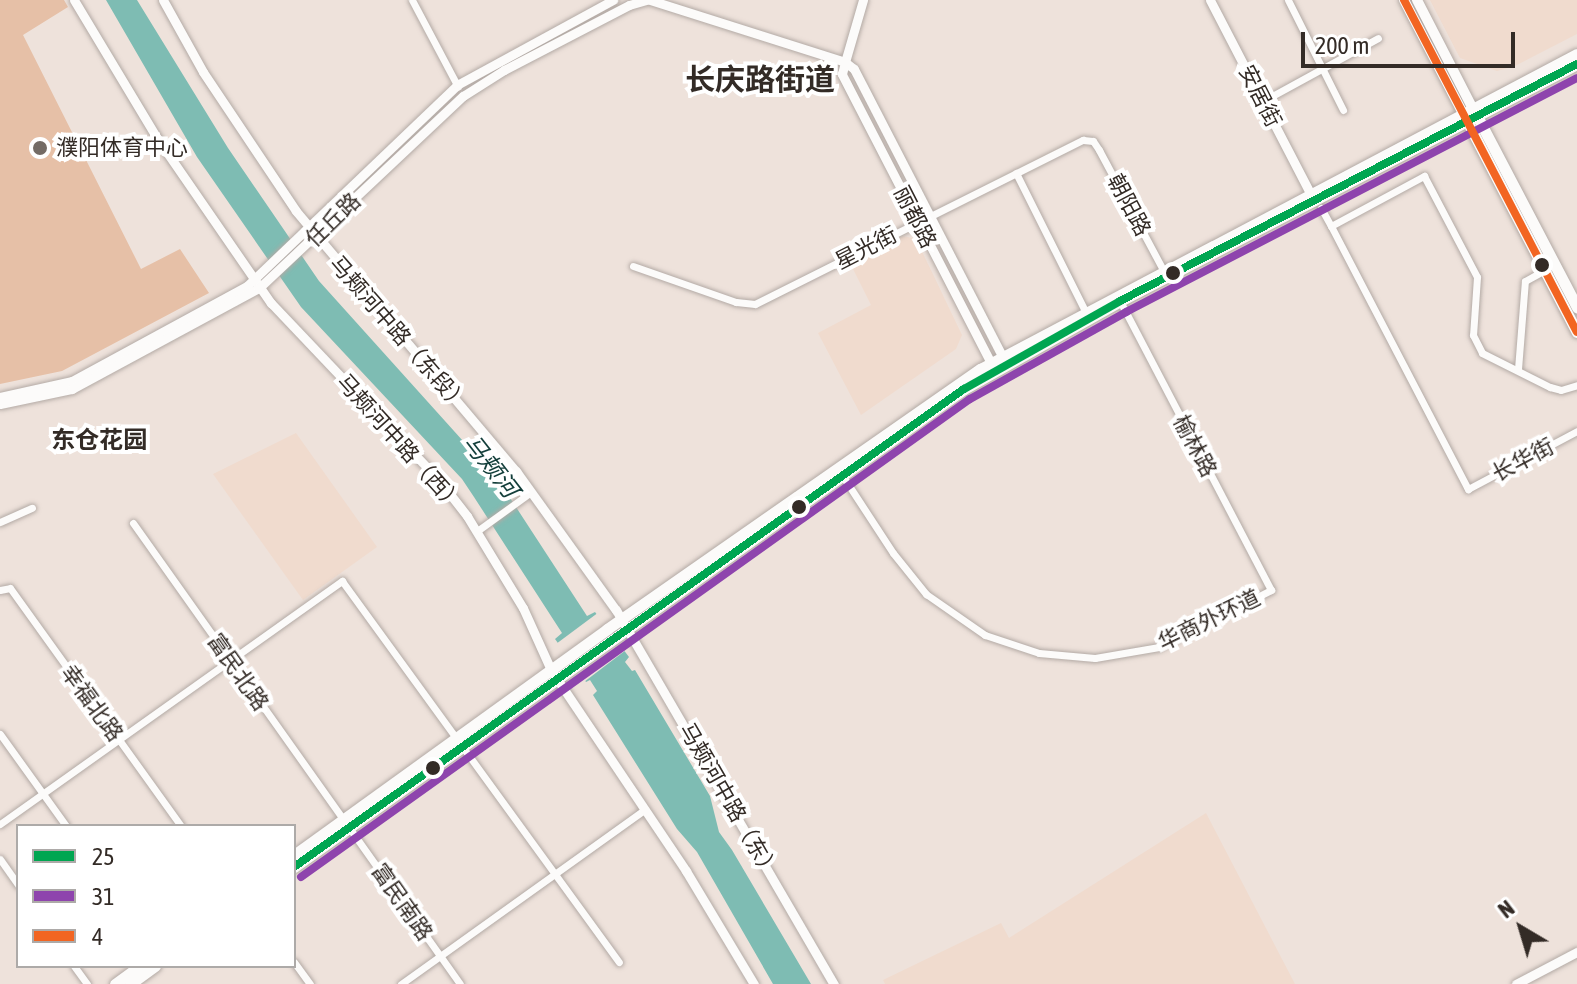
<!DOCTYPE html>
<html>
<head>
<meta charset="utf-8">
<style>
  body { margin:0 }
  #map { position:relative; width:1577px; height:984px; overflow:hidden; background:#eee2db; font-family:"Asap Condensed","Noto Sans SC",sans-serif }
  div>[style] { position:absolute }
  .built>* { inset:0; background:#f0dbce }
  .green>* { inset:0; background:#e6c0a7 }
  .water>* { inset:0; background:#7ebcb3 }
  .pier>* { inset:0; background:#eee2db }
  .roads { filter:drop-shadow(0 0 2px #b3aaa5) drop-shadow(0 0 2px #b3aaa5) }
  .minor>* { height:7px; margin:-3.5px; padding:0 3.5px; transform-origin:3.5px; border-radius:3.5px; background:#fcfbfa }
  .tertiary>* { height:9px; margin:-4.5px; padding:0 4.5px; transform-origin:4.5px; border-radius:4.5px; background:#fcfbfa }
  .secondary>* { height:10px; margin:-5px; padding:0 5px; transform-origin:5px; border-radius:5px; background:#fcfbfa }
  .primary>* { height:11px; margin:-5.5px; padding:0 5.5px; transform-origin:5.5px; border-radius:5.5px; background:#fcfbfa }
  .bus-1>* { height:8px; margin:-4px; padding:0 4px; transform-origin:4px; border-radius:4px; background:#00a651 }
  .bus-2>* { height:8px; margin:-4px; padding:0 4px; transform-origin:4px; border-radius:4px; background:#8e44ad }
  .bus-3>* { height:8px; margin:-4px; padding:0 4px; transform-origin:4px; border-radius:4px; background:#f26522 }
  .dots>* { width:22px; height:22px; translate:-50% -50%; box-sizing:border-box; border:4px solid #fff; border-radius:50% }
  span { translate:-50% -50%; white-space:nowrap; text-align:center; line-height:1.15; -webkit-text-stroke:8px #fff; paint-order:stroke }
  .street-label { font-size:22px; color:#332b26 }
  .poi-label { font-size:22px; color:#332b26 }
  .left { translate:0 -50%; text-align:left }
  .neighbourhood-label { font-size:24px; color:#332b26; font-weight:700 }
  .water-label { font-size:24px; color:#133e3a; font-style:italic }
  .district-label { font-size:30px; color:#332b26; font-weight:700 }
  .legend { position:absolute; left:16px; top:824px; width:280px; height:144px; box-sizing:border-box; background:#fff; border:2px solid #adaaa8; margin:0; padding:10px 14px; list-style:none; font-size:24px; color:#332b26 }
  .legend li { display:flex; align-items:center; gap:16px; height:40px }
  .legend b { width:40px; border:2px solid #adaaa8 }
  .north { position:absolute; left:1481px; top:888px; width:80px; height:80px; -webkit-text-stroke:6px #fff; paint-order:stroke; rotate:322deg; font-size:22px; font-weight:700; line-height:32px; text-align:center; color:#332b26 }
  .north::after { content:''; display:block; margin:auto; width:28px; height:36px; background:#332b26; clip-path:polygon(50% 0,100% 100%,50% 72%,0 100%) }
  .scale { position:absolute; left:1301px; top:32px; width:214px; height:36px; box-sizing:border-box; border:4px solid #332b26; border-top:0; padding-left:10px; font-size:24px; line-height:28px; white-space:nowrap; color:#332b26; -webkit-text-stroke:6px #fff; paint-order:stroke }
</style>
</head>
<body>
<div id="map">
  <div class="built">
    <div style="clip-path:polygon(1430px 0,1577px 0,1577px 34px,1515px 66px,1497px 71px,1460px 58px)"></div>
    <div style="clip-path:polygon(903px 236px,916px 239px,962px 335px,956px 349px,861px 415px,818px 333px,871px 305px,850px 263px)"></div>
    <div style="clip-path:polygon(296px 433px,377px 547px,303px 600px,213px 474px)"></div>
    <div style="clip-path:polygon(1206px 813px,1295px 984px,885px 984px,883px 980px,1001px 923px,1009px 938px)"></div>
  </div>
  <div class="green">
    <div style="clip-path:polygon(0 0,64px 0,68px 7px,23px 35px,141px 269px,180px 249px,209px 293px,62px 371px,0 384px)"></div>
  </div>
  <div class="water">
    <div style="clip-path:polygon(106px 0,137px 0,228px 148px,319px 281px,499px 481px,587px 616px,595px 612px,629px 657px,625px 662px,632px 671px,635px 670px,710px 796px,719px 832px,732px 850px,811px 984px,773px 984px,697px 852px,677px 829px,593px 695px,597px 691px,590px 680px,586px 682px,555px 639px,562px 633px,474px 497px,462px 479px,301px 307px,197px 157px)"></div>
  </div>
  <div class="pier">
    <div style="clip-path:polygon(599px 612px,626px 650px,584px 682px,556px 644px)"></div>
  </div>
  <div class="roads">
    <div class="minor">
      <div style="left:412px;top:0;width:98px;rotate:62.1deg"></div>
      <div style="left:1288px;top:0;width:123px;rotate:63.4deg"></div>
      <div style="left:1263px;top:101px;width:131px;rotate:-28.7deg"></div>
      <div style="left:1016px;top:173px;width:154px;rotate:63.4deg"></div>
      <div style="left:1321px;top:208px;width:21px;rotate:61deg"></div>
      <div style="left:1331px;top:226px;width:106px;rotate:-28.3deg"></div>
      <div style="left:1424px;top:176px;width:114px;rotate:62.3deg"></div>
      <div style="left:1477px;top:277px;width:58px;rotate:93.9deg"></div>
      <div style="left:1473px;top:335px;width:20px;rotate:63deg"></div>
      <div style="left:1482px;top:353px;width:76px;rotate:26.6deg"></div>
      <div style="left:1550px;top:387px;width:11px;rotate:15deg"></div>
      <div style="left:1561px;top:390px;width:17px;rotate:-17deg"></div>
      <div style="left:1331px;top:226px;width:297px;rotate:62.5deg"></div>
      <div style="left:1468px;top:489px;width:123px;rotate:-28deg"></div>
      <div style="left:633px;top:266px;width:109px;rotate:19.3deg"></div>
      <div style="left:736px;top:302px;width:19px;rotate:6deg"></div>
      <div style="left:755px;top:304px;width:367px;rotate:-26.6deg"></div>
      <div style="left:1083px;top:140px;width:10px;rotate:6deg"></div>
      <div style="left:1093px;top:141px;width:11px;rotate:56deg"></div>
      <div style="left:1099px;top:150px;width:136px;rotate:61.9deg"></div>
      <div style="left:1518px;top:369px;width:88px;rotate:-85.5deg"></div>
      <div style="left:1525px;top:281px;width:25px;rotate:-29deg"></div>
      <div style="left:842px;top:475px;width:93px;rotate:56.8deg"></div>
      <div style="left:893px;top:553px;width:53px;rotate:51.2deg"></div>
      <div style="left:926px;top:594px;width:72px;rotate:34.8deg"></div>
      <div style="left:985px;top:635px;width:57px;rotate:18.4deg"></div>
      <div style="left:1039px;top:653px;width:56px;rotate:5.1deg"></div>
      <div style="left:1095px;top:658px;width:65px;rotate:-9.8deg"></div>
      <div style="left:1159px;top:647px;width:126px;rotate:-27deg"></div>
      <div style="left:1271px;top:590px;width:326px;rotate:-117.6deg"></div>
      <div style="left:0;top:522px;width:35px;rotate:-24deg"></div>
      <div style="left:133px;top:523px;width:565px;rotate:54.65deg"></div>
      <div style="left:477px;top:531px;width:67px;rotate:-35.8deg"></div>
      <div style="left:0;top:590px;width:10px;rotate:-11deg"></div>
      <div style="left:10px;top:588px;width:293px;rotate:54.3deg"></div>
      <div style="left:0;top:734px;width:113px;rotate:54.3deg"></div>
      <div style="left:0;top:824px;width:420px;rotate:-35.4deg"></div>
      <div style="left:342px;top:581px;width:471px;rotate:54deg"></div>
      <div style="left:0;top:859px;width:32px;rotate:55deg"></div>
      <div style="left:294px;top:962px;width:27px;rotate:54deg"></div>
      <div style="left:74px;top:966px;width:22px;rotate:54deg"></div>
      <div style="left:401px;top:984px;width:297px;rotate:-35.6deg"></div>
    </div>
    <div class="tertiary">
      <div style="left:74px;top:0;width:161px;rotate:59deg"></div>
      <div style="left:157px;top:138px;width:201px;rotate:55.4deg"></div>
      <div style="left:271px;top:303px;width:244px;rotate:46.5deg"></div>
      <div style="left:439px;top:480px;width:46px;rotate:52.1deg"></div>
      <div style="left:467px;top:516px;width:108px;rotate:58.7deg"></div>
      <div style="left:523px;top:608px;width:68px;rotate:65.7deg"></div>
      <div style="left:551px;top:670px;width:242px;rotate:56.1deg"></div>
      <div style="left:686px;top:871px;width:132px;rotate:59deg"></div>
      <div style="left:163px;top:0;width:82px;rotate:60.9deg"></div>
      <div style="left:203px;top:72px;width:167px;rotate:56.2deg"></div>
      <div style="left:296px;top:211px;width:341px;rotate:49.8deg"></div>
      <div style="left:516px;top:471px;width:171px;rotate:54.3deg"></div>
      <div style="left:616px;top:610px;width:433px;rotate:59.8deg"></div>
      <div style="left:650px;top:0;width:205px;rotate:17.6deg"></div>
      <div style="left:845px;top:62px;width:65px;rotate:-73.8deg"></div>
      <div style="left:1210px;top:0;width:217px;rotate:62.6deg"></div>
      <div style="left:993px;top:367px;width:330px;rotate:-117.3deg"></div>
      <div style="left:842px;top:74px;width:12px;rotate:-76deg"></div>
      <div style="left:845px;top:62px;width:11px;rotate:38deg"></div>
      <div style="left:854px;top:69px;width:327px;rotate:62.7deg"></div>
      <div style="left:0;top:397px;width:74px;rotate:-12.5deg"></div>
      <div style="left:72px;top:381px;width:199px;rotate:-28.5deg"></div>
      <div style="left:247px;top:286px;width:291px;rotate:-43.7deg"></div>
      <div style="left:457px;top:85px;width:178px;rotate:-28.6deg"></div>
      <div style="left:0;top:404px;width:74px;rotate:-11.8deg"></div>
      <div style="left:72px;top:389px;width:213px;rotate:-28.4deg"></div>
      <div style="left:259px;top:288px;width:280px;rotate:-43.3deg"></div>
      <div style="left:463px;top:96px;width:49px;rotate:-32.4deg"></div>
      <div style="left:504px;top:70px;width:141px;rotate:-27.5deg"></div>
      <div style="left:629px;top:5px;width:19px;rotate:-16deg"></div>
      <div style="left:1516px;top:984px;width:69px;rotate:-27.7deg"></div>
    </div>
    <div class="secondary">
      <div style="left:1404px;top:0;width:134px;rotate:62.5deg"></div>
      <div style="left:1417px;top:0;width:129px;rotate:62.8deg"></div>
    </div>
    <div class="primary">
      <div style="left:1477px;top:116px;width:216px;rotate:62.4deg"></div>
      <div style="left:1467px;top:121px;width:238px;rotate:62.5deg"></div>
      <div style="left:294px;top:855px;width:386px;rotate:-35.8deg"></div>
      <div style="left:607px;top:629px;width:455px;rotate:-34.9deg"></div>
      <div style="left:980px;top:369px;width:675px;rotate:-27.82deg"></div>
      <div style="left:294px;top:867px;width:823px;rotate:-35.51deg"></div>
      <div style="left:964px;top:389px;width:179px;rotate:-29.4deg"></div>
      <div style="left:1120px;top:301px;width:515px;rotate:-27.41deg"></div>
      <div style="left:115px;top:984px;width:31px;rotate:-36deg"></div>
      <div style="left:130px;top:984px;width:31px;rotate:-36deg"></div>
    </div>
  </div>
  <div class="bus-1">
    <div style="left:294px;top:867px;width:823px;rotate:-35.51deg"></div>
    <div style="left:964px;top:389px;width:179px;rotate:-29.4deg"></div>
    <div style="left:1120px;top:301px;width:515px;rotate:-27.41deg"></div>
  </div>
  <div class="bus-2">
    <div style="left:301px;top:877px;width:822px;rotate:-35.55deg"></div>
    <div style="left:970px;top:399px;width:179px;rotate:-29.1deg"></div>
    <div style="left:1126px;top:312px;width:508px;rotate:-27.42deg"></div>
  </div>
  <div class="bus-3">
    <div style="left:1404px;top:0;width:374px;rotate:62.5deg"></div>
  </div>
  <div class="dots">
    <div style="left:40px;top:148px;background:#746b65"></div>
    <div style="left:1542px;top:265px;background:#332b26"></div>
    <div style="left:1173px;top:273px;background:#332b26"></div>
    <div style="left:799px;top:507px;background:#332b26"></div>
    <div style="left:433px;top:768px;background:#332b26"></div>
  </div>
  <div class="street-label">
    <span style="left:1260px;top:96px;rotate:63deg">安居街</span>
    <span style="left:1129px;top:205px;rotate:62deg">朝阳路</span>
    <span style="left:915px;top:217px;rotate:63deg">丽都路</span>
    <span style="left:333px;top:220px;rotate:-44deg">任丘路</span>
    <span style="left:866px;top:248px;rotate:-27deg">星光街</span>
    <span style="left:399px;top:334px;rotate:49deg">马颊河中路（东段）</span>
    <span style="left:400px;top:443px;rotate:48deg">马颊河中路（西）</span>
    <span style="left:1195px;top:446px;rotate:62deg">榆林路</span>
    <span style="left:1523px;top:460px;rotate:-28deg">长华街</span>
    <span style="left:1209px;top:620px;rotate:-26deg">华商外环道</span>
    <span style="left:238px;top:672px;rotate:55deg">富民北路</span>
    <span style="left:92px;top:703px;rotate:54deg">幸福北路</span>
    <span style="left:729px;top:801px;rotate:60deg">马颊河中路（东）</span>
    <span style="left:402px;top:902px;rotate:55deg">富民南路</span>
  </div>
  <div class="poi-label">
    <span class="left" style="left:56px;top:148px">濮阳体育中心</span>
  </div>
  <div class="neighbourhood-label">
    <span style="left:99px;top:440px">东仓花园</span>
  </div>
  <div class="water-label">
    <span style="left:491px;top:466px;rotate:52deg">马颊河</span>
  </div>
  <div class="district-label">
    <span style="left:760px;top:79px">长庆路街道</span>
  </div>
  <ul class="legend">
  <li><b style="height:10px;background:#00a651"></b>25</li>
  <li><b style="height:10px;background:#8e44ad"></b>31</li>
  <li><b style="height:10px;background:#f26522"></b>4</li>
  </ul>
  <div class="north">N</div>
  <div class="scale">200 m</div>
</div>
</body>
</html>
